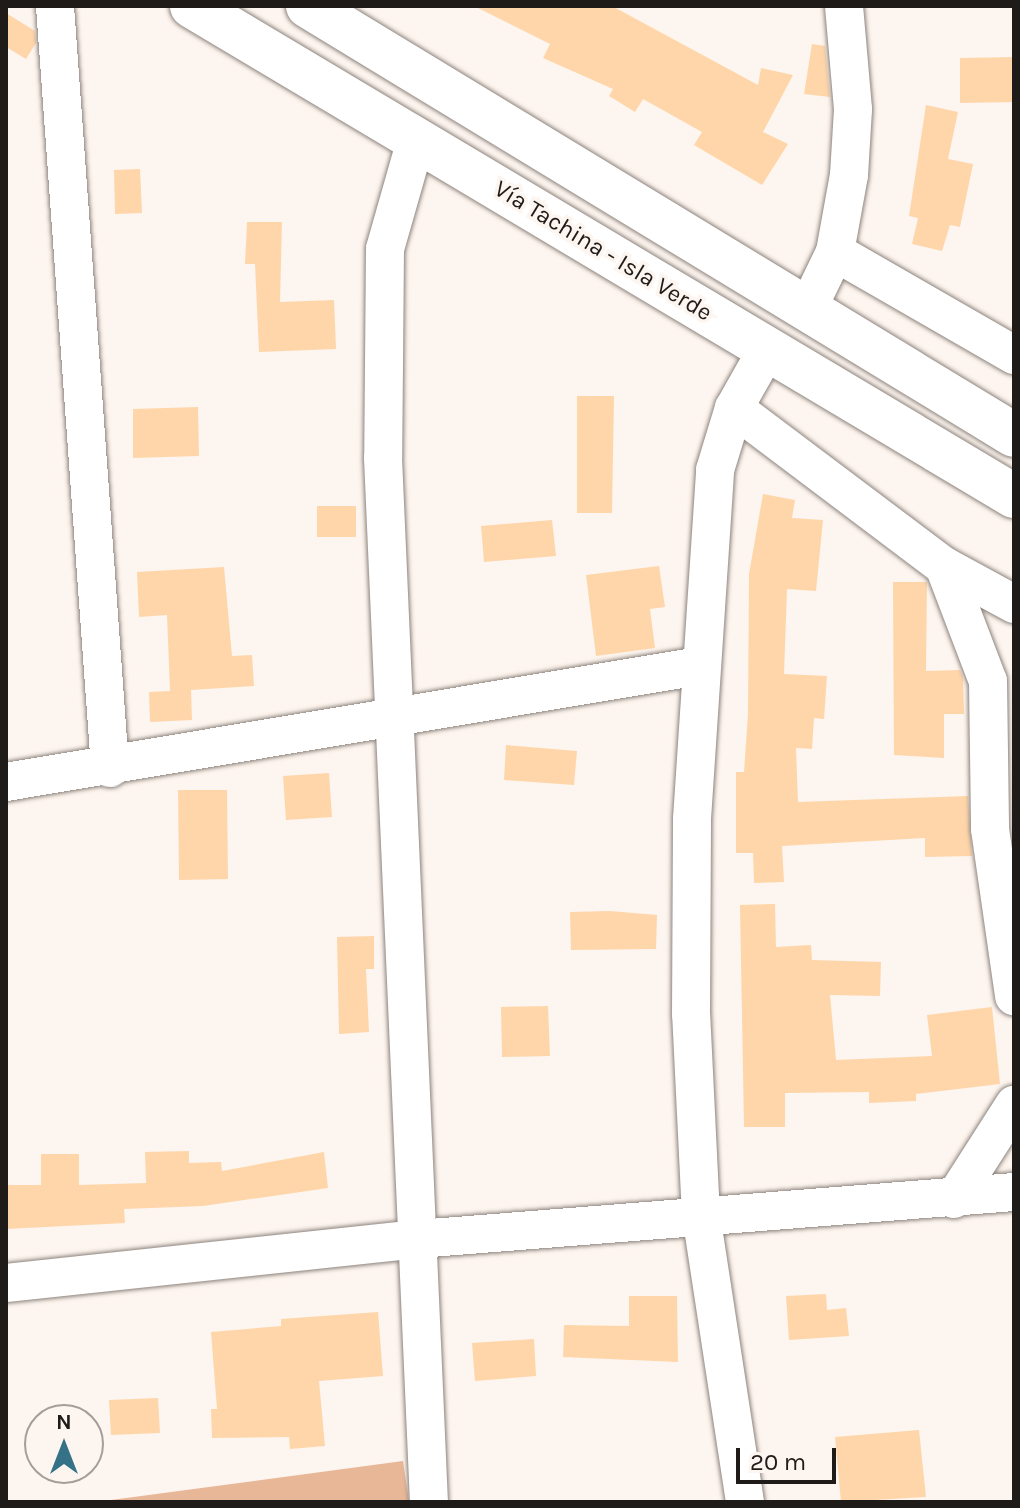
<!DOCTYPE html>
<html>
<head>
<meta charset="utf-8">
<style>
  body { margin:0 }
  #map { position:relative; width:1020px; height:1508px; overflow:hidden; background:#fdf5ef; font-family:Karla,sans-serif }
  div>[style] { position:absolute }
  .green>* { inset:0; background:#e8b798 }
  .building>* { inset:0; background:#ffd6aa }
  .roads { filter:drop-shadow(0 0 2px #8d837d) drop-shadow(0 0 2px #8d837d) }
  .minor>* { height:38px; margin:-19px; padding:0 19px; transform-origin:19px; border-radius:19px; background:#fff }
  .major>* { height:44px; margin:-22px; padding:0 22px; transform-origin:22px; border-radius:22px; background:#fff }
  span { translate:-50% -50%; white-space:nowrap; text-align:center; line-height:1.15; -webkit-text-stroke:7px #fdf5ef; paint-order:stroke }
  .street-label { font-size:24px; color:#1f1b19 }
  .frame { position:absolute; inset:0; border:8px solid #1f1b19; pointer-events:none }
  .north { position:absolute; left:24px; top:1404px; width:80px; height:80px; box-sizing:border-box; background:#fdf5ef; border:2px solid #a49e99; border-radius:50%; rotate:0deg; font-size:22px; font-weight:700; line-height:32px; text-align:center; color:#1f1b19 }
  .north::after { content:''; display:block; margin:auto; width:28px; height:36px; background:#357288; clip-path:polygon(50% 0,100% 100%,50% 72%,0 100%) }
  .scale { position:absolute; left:736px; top:1448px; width:100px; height:36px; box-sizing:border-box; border:4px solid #1f1b19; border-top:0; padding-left:10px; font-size:24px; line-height:28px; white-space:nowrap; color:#1f1b19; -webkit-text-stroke:6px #fdf5ef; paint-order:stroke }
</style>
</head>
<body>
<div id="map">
  <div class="green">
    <div style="clip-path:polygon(403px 1461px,409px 1502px,96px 1502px)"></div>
  </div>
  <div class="building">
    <div style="clip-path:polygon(474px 6px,612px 6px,758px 85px,761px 68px,793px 75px,763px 132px,788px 144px,762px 185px,694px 145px,702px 132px,643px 99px,635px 112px,609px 96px,613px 89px,543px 58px,550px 44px)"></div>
    <div style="clip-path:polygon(6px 13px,35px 31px,36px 43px,26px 59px,6px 47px)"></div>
    <div style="clip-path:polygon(812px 44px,825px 46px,830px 97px,804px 94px)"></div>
    <div style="clip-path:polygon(1014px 57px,1014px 102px,960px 103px,960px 58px)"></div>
    <div style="clip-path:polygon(926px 105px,958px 112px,948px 159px,973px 164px,960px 227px,950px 225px,942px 251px,912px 244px,918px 218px,909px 216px)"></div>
    <div style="clip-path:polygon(140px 169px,142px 213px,115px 214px,114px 170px)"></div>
    <div style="clip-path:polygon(247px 222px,282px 222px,280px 302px,334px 300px,336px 349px,259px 352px,255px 264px,245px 264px)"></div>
    <div style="clip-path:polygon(577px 396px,614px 396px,612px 513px,577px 513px)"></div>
    <div style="clip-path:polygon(198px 407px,199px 456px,133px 458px,133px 409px)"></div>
    <div style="clip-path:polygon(763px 494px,795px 500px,792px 518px,823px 520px,816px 591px,787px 589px,784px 674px,827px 676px,824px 719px,814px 718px,812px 749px,796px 748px,798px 802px,968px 796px,972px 856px,925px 857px,925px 838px,782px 846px,784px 882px,754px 883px,753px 853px,736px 853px,736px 772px,744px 772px,748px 714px,749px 574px)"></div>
    <div style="clip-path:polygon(317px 506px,356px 506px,356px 537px,317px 537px)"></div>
    <div style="clip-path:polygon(552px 520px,556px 556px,484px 562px,481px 526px)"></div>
    <div style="clip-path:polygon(659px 566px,665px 607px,650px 609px,655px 648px,596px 656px,586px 575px)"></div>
    <div style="clip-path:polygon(224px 567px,232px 656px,252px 655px,254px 686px,191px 690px,192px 720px,150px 722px,149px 692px,170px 691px,167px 615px,139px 617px,137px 572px)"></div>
    <div style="clip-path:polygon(893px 582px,927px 582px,926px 671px,960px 670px,963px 677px,964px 714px,944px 714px,944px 758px,894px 755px)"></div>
    <div style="clip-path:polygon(506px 745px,577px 751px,574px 785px,504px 780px)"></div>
    <div style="clip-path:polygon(329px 773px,332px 817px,286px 820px,283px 776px)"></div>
    <div style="clip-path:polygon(178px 790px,227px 790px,228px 879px,179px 880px)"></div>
    <div style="clip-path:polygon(775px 904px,776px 947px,811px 945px,812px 960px,881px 962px,880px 996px,830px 995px,836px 1060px,932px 1056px,927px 1015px,992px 1007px,1000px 1084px,916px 1094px,916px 1101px,869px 1103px,869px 1092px,785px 1093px,785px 1127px,744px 1127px,740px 905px)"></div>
    <div style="clip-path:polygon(610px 911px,657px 915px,656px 949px,571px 950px,570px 912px)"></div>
    <div style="clip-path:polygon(374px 936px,374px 969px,366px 969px,369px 1032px,339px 1034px,337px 937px)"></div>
    <div style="clip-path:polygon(548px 1006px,550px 1056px,502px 1057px,501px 1007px)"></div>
    <div style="clip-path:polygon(189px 1151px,189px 1163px,221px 1162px,222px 1171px,324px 1152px,328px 1188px,203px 1206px,124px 1209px,125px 1223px,6px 1229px,6px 1185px,41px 1185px,41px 1154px,79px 1154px,79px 1185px,146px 1183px,145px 1152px)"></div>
    <div style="clip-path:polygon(826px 1294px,827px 1310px,846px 1308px,849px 1336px,789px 1340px,786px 1296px)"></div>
    <div style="clip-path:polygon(629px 1296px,677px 1296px,678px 1362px,563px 1357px,564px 1325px,629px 1326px)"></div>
    <div style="clip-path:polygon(378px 1312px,383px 1376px,319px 1381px,325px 1446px,290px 1449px,289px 1437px,212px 1438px,211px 1409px,217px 1409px,211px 1332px,281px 1326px,281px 1319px)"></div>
    <div style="clip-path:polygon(534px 1339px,536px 1376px,475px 1381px,472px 1343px)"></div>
    <div style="clip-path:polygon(158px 1398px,160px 1433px,111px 1435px,109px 1400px)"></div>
    <div style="clip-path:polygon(919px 1430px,926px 1497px,841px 1502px,835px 1437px)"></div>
  </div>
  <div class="roads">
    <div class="minor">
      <div style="left:55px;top:6px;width:764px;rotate:85.87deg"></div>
      <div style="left:416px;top:140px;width:113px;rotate:105.9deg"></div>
      <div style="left:385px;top:249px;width:209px;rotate:90.5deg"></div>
      <div style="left:383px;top:458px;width:1045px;rotate:87.48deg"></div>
      <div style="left:835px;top:252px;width:207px;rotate:29.9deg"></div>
      <div style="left:807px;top:310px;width:64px;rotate:-64.2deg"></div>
      <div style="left:835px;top:252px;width:78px;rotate:-79.7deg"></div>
      <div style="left:849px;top:175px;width:66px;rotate:-86.5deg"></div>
      <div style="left:853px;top:109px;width:103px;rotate:-95deg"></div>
      <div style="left:734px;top:408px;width:263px;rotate:37deg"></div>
      <div style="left:944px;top:566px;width:80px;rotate:28.5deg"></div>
      <div style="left:944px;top:566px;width:123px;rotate:69.1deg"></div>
      <div style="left:988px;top:681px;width:148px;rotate:89.2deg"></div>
      <div style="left:990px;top:829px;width:169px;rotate:81.8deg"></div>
      <div style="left:6px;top:782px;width:703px;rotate:-9.5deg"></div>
      <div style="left:954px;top:1199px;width:112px;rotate:-57.4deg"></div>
      <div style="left:6px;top:1283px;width:414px;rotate:-6.1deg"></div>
      <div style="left:418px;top:1239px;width:598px;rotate:-4.51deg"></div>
      <div style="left:745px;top:1502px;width:289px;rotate:-98.7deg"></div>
      <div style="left:701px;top:1216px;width:202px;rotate:-92.8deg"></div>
      <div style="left:691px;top:1014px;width:195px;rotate:-89.7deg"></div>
      <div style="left:692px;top:819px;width:350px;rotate:-86.2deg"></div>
      <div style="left:715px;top:470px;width:65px;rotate:-73deg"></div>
      <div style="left:734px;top:408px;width:69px;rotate:-60.5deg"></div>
    </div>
    <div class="major">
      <div style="left:192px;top:6px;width:957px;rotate:30.8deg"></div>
      <div style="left:308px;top:6px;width:826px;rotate:31.28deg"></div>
    </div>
  </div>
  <div class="street-label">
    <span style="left:603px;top:251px;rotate:31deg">Vía Tachina - Isla Verde</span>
  </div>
  <div class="frame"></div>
  <div class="north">N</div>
  <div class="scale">20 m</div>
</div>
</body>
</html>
